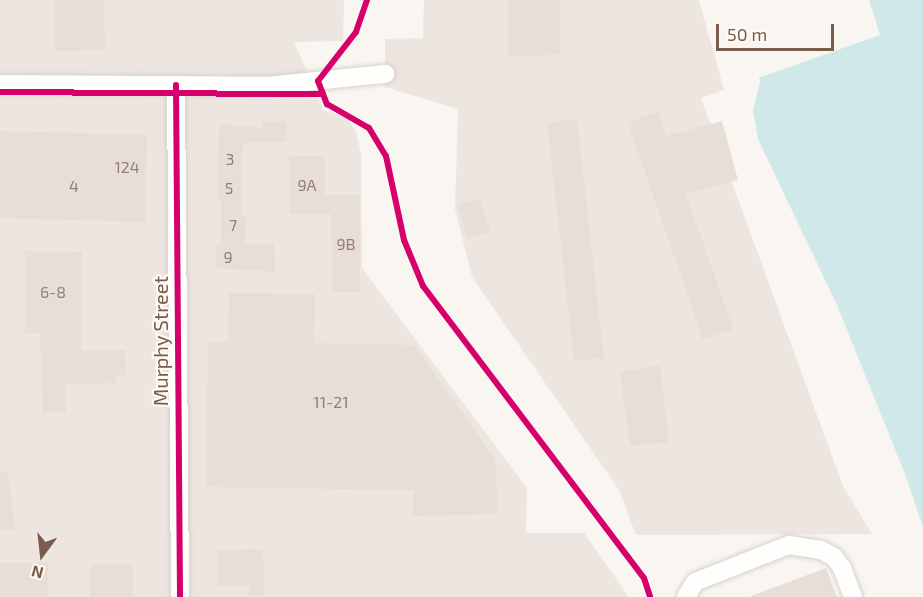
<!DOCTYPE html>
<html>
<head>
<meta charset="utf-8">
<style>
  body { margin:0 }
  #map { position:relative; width:923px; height:597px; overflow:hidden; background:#f9f5f0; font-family:"Exo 2",sans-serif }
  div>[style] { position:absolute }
  .industrial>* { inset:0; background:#ede5e0 }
  .water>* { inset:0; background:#d0e8ea }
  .pier>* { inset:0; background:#f9f5f0 }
  .building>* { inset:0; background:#e6ded7 }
  .roads { filter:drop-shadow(0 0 2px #d7d1cb) drop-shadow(0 0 2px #d7d1cb) }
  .minor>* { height:18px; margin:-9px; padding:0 9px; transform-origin:9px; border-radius:9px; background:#fefefd }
  .cycleway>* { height:6px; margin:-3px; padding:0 3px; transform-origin:3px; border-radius:3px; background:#d6006c }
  span { translate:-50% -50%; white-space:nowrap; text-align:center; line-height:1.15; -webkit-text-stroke:4.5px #fffaf3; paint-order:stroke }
  .number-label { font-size:16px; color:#977e72 }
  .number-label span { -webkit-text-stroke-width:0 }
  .street-label { font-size:20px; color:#7a5c4d }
  .north { position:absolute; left:12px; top:525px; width:60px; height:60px; -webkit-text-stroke:4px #fffaf3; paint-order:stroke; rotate:195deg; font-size:16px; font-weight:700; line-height:24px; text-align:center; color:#7a5c4d }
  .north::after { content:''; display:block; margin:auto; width:21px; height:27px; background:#7a5c4d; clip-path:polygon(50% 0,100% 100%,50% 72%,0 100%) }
  .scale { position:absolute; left:716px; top:24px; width:118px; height:27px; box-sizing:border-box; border:3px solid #7a5c4d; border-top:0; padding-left:8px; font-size:18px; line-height:21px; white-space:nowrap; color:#7a5c4d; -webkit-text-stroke:4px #fffaf3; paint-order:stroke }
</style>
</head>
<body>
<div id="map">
  <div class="industrial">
    <div style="clip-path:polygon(0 0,344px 0,343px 41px,294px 42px,324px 110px,347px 118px,356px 132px,361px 154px,362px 268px,527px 488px,526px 533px,584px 533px,629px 597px,0 597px)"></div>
    <div style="clip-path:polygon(424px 0,699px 0,724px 90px,701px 98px,843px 486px,872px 534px,636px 535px,619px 490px,472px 277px,455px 209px,458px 109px,385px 87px,385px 39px,423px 38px)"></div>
  </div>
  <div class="water">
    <div style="clip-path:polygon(738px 0,923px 0,923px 527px,905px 474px,837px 305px,758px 139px,753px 110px,760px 82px)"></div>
  </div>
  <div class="pier">
    <div style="clip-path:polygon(735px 0,869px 0,880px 35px,756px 79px)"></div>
  </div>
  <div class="building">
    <div style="clip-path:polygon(54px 0,104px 0,105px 50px,55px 51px)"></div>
    <div style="clip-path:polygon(508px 0,560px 0,560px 55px,508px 56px)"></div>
    <div style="clip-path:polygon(658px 112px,666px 136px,722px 121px,738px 180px,686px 193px,733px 329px,703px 340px,628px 123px)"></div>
    <div style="clip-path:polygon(577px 119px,604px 358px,574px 361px,547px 123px)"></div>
    <div style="clip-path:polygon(286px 121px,287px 141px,243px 143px,242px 155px,241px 215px,246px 215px,245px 244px,274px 243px,275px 272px,215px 268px,217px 244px,221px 245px,221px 199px,217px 199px,219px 124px,262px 128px,262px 122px)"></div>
    <div style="clip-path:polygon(0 131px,147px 135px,145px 222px,0 218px)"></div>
    <div style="clip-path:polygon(289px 156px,325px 156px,325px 195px,360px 195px,360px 292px,332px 292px,331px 214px,289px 214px)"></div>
    <div style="clip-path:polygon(480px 199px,491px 232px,468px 239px,457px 206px)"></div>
    <div style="clip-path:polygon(25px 251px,82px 252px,81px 351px,125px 350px,126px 375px,116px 375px,116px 383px,65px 384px,66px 412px,43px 413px,40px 333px,25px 333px)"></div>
    <div style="clip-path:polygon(229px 293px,315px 294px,314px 343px,415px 345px,495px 460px,498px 514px,413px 516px,413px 490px,206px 487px,208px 342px,228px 342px)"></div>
    <div style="clip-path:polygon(660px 366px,669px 442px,630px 446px,620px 371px)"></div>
    <div style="clip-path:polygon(8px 472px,15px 529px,0 531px,0 473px)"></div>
    <div style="clip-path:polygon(263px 549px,264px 596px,249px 596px,249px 585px,218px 586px,217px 550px)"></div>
    <div style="clip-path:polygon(0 563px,48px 563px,48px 597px,0 597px)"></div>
    <div style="clip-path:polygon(133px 564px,133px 597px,90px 597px,90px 565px)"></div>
    <div style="clip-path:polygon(826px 568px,837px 597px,751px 597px,751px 596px)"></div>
  </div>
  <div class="roads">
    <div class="minor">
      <div style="left:0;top:84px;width:266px;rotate:0.4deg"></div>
      <div style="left:266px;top:86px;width:120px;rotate:-5.8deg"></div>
      <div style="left:176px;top:85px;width:512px;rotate:89.55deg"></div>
      <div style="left:686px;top:597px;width:17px;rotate:-59deg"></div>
      <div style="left:695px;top:582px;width:101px;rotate:-21.5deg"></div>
      <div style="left:789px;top:545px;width:32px;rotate:9deg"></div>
      <div style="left:821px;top:550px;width:15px;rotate:28deg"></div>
      <div style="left:834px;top:557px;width:14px;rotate:54deg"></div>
      <div style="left:842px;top:568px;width:31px;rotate:69deg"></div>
    </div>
  </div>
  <div class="cycleway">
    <div style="left:367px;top:0;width:34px;rotate:109deg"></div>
    <div style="left:356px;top:32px;width:62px;rotate:127.8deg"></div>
    <div style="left:318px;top:81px;width:25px;rotate:69deg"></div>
    <div style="left:327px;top:104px;width:48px;rotate:29.7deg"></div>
    <div style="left:369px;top:128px;width:33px;rotate:59deg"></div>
    <div style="left:386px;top:156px;width:86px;rotate:77.9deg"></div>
    <div style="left:404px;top:240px;width:50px;rotate:67.6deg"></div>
    <div style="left:423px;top:286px;width:366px;rotate:52.9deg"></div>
    <div style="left:644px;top:578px;width:20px;rotate:72deg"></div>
    <div style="left:176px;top:85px;width:512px;rotate:89.55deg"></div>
    <div style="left:0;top:92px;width:323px;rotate:0.4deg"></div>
  </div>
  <div class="number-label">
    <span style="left:230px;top:159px">3</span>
    <span style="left:127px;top:167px">124</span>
    <span style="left:307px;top:185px">9A</span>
    <span style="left:74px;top:186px">4</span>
    <span style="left:229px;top:188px">5</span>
    <span style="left:233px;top:225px">7</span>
    <span style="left:346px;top:244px">9B</span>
    <span style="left:228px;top:257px">9</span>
    <span style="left:53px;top:292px">6-8</span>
    <span style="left:331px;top:402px">11-21</span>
  </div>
  <div class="street-label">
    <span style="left:160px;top:341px;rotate:-90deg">Murphy Street</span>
  </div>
  <div class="north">N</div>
  <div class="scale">50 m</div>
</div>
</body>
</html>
